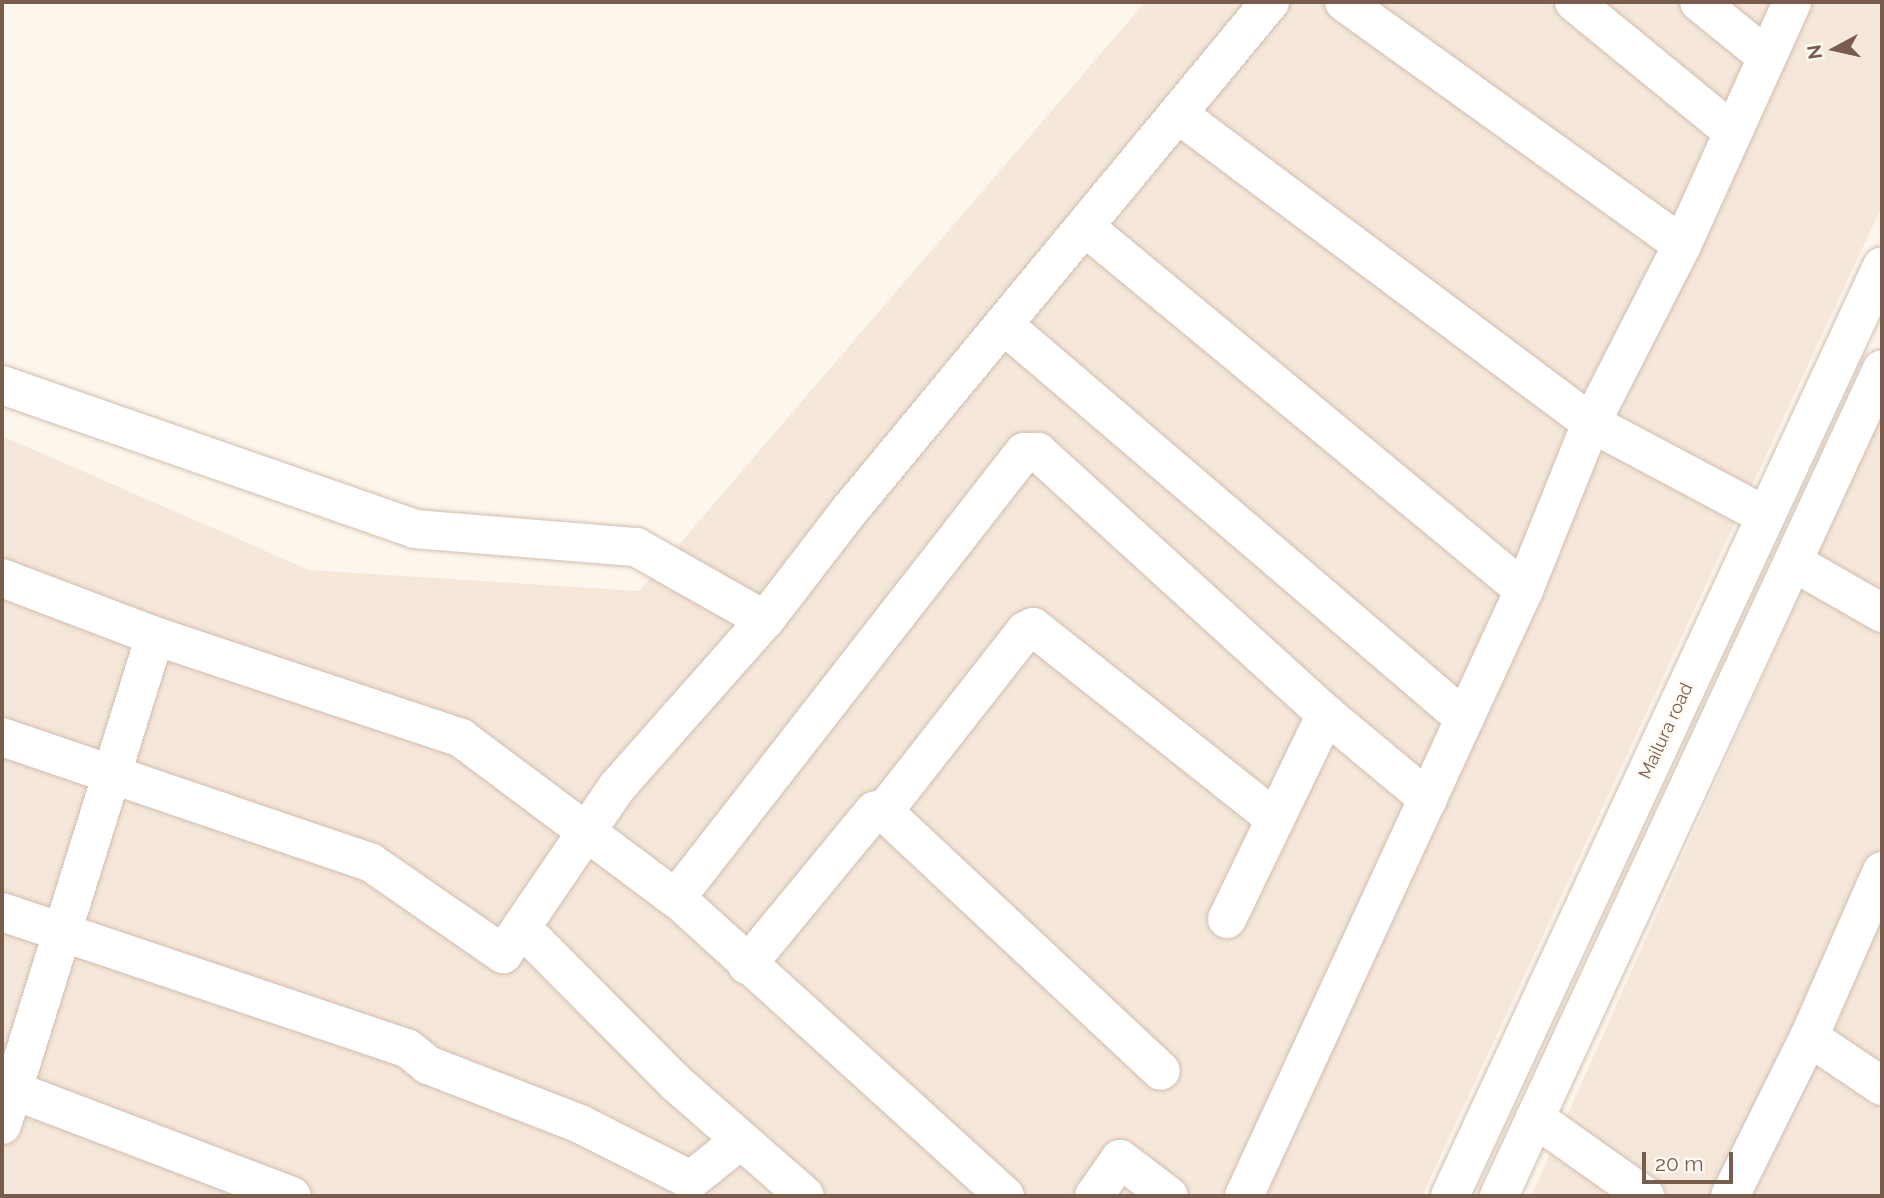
<!DOCTYPE html>
<html>
<head>
<meta charset="utf-8">
<style>
  body { margin:0 }
  #map { position:relative; width:1884px; height:1198px; overflow:hidden; background:#fdf6ec; font-family:Raleway,sans-serif }
  div>[style] { position:absolute }
  .residential>* { inset:0; background:#f5e8da }
  .roads { filter:drop-shadow(0 0 2px #d1beb0) drop-shadow(0 0 2px #d1beb0) }
  .minor>* { height:38px; margin:-19px; padding:0 19px; transform-origin:19px; border-radius:19px; background:#fff }
  span { translate:-50% -50%; white-space:nowrap; text-align:center; line-height:1.15; -webkit-text-stroke:6px #fffaf3; paint-order:stroke }
  .street-label { font-size:18px; color:#7a5c4d }
  .frame { position:absolute; inset:0; border:4px solid #7a5c4d; pointer-events:none }
  .north { position:absolute; left:1800px; top:14px; width:70px; height:70px; -webkit-text-stroke:5px #fffaf3; paint-order:stroke; rotate:262deg; font-size:19px; font-weight:700; line-height:28px; text-align:center; color:#7a5c4d }
  .north::after { content:''; display:block; margin:auto; width:24px; height:32px; background:#7a5c4d; clip-path:polygon(50% 0,100% 100%,50% 72%,0 100%) }
  .scale { position:absolute; left:1642px; top:1152px; width:91px; height:32px; box-sizing:border-box; border:4px solid #7a5c4d; border-top:0; padding-left:9px; font-size:21px; line-height:24px; white-space:nowrap; color:#7a5c4d; -webkit-text-stroke:5px #fffaf3; paint-order:stroke }
</style>
</head>
<body>
<div id="map">
  <div class="residential">
    <div style="clip-path:polygon(1145px 2px,1882px 2px,1882px 206px,1422px 1196px,2px 1196px,2px 436px,309px 570px,639px 591px)"></div>
    <div style="clip-path:polygon(1882px 410px,1882px 1196px,1531px 1196px)"></div>
  </div>
  <div class="roads">
    <div class="minor">
      <div style="left:1344px;top:2px;width:416px;rotate:35.7deg"></div>
      <div style="left:1574px;top:2px;width:205px;rotate:39.3deg"></div>
      <div style="left:1699px;top:2px;width:87px;rotate:39deg"></div>
      <div style="left:1178px;top:114px;width:516px;rotate:36.8deg"></div>
      <div style="left:1591px;top:423px;width:198px;rotate:28deg"></div>
      <div style="left:1085px;top:227px;width:570px;rotate:39.59deg"></div>
      <div style="left:1004px;top:325px;width:606px;rotate:40.52deg"></div>
      <div style="left:2px;top:385px;width:437px;rotate:19.2deg"></div>
      <div style="left:415px;top:529px;width:222px;rotate:4.7deg"></div>
      <div style="left:636px;top:547px;width:148px;rotate:29.5deg"></div>
      <div style="left:1793px;top:562px;width:103px;rotate:29.8deg"></div>
      <div style="left:2px;top:578px;width:164px;rotate:20.8deg"></div>
      <div style="left:155px;top:636px;width:323px;rotate:18.4deg"></div>
      <div style="left:461px;top:738px;width:269px;rotate:36.8deg"></div>
      <div style="left:2px;top:737px;width:389px;rotate:18.8deg"></div>
      <div style="left:370px;top:862px;width:162px;rotate:34.7deg"></div>
      <div style="left:503px;top:954px;width:202px;rotate:-55.7deg"></div>
      <div style="left:617px;top:787px;width:223px;rotate:-48.5deg"></div>
      <div style="left:765px;top:620px;width:138px;rotate:-52.4deg"></div>
      <div style="left:849px;top:511px;width:661px;rotate:-50.41deg"></div>
      <div style="left:884px;top:811px;width:229px;rotate:-51.9deg"></div>
      <div style="left:1025px;top:631px;width:9px;rotate:-27deg"></div>
      <div style="left:1033px;top:627px;width:309px;rotate:38.4deg"></div>
      <div style="left:2px;top:912px;width:427px;rotate:18.6deg"></div>
      <div style="left:407px;top:1048px;width:27px;rotate:39deg"></div>
      <div style="left:428px;top:1065px;width:163px;rotate:21.2deg"></div>
      <div style="left:580px;top:1124px;width:124px;rotate:26.8deg"></div>
      <div style="left:691px;top:1180px;width:64px;rotate:-38.7deg"></div>
      <div style="left:1227px;top:919px;width:228px;rotate:-64.2deg"></div>
      <div style="left:523px;top:929px;width:217px;rotate:45.2deg"></div>
      <div style="left:676px;top:1083px;width:171px;rotate:41.2deg"></div>
      <div style="left:747px;top:965px;width:200px;rotate:-50.5deg"></div>
      <div style="left:874px;top:811px;width:7px;rotate:-16deg"></div>
      <div style="left:881px;top:809px;width:383px;rotate:43.1deg"></div>
      <div style="left:1809px;top:1037px;width:88px;rotate:33.9deg"></div>
      <div style="left:2px;top:1086px;width:310px;rotate:20.8deg"></div>
      <div style="left:1535px;top:1118px;width:135px;rotate:35.3deg"></div>
      <div style="left:2px;top:1125px;width:512px;rotate:-72.63deg"></div>
      <div style="left:1005px;top:1196px;width:444px;rotate:-137.8deg"></div>
      <div style="left:676px;top:898px;width:566px;rotate:-52.04deg"></div>
      <div style="left:1024px;top:452px;width:14px"></div>
      <div style="left:1038px;top:452px;width:389px;rotate:42.3deg"></div>
      <div style="left:1326px;top:714px;width:133px;rotate:39.8deg"></div>
      <div style="left:1094px;top:1196px;width:45px;rotate:-54.9deg"></div>
      <div style="left:1120px;top:1159px;width:61px;rotate:37.1deg"></div>
      <div style="left:1244px;top:1196px;width:668px;rotate:-65.2deg"></div>
      <div style="left:1524px;top:590px;width:180px;rotate:-68.1deg"></div>
      <div style="left:1591px;top:423px;width:200px;rotate:-62.9deg"></div>
      <div style="left:1682px;top:245px;width:267px;rotate:-65.6deg"></div>
      <div style="left:1450px;top:1196px;width:1025px;rotate:-65.08deg"></div>
      <div style="left:1499px;top:1196px;width:911px;rotate:-65.15deg"></div>
      <div style="left:1730px;top:1196px;width:178px;rotate:-63.6deg"></div>
      <div style="left:1809px;top:1037px;width:181px;rotate:-66.3deg"></div>
    </div>
  </div>
  <div class="street-label">
    <span style="left:1666px;top:731px;rotate:-65deg">Mailura road</span>
  </div>
  <div class="frame"></div>
  <div class="north">N</div>
  <div class="scale">20 m</div>
</div>
</body>
</html>
